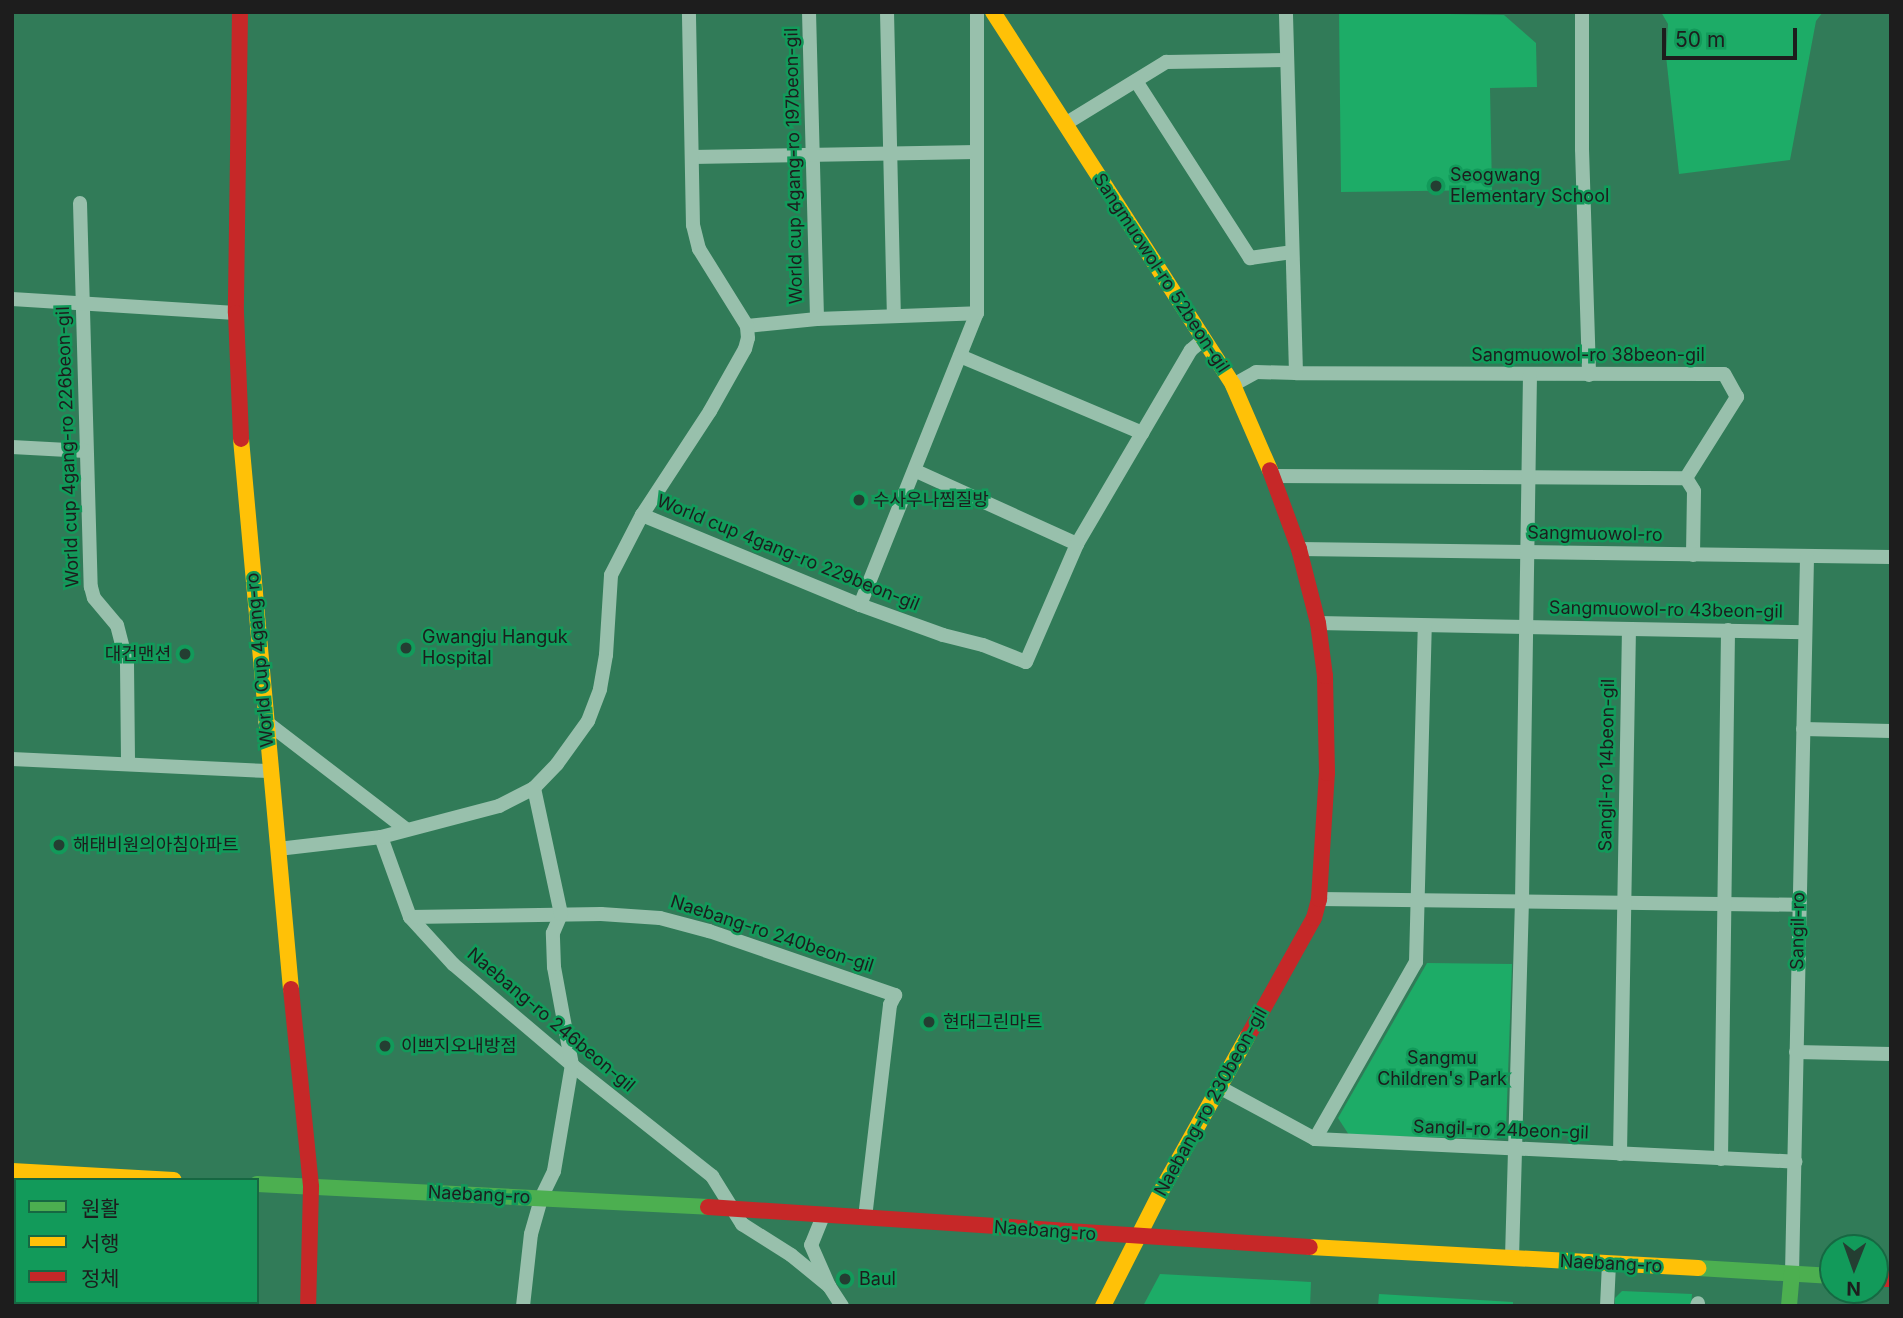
<!DOCTYPE html>
<html>
<head>
<meta charset="utf-8">
<style>
  body { margin:0 }
  #map { position:relative; width:1903px; height:1318px; overflow:hidden; background:#317b58; font-family:Inter,"Noto Sans KR",sans-serif }
  div>[style] { position:absolute }
  .green>* { inset:0; background:#1dac67 }
  .street>* { height:14px; margin:-7px; padding:0 7px; transform-origin:7px; border-radius:7px; background:#98c0ac }
  .fast>* { height:16px; margin:-8px; padding:0 8px; transform-origin:8px; border-radius:8px; background:#4caf50 }
  .slow>* { height:16px; margin:-8px; padding:0 8px; transform-origin:8px; border-radius:8px; background:#ffc107 }
  .jam>* { height:16px; margin:-8px; padding:0 8px; transform-origin:8px; border-radius:8px; background:#c62828 }
  .dots>* { width:19px; height:19px; translate:-50% -50%; box-sizing:border-box; border:4px solid #129a5a; border-radius:50% }
  span { translate:-50% -50%; white-space:nowrap; text-align:center; line-height:1.15; -webkit-text-stroke:5px #129a5a; paint-order:stroke }
  .street-label { font-size:18px; color:#1d1d1d }
  .poi-label { font-size:18px; color:#1d1d1d }
  .left { translate:0 -50%; text-align:left }
  .right { translate:-100% -50%; text-align:right }
  .park-label { font-size:18px; color:#1a1d1c }
  .frame { position:absolute; inset:0; border:14px solid #1d1d1d; pointer-events:none }
  .legend { position:absolute; left:14px; top:1178px; width:245px; height:126px; box-sizing:border-box; background:#129a5a; border:2px solid #166842; margin:0; padding:9px 12px; list-style:none; font-size:21px; color:#1d1d1d }
  .legend li { display:flex; align-items:center; gap:14px; height:35px }
  .legend b { width:35px; border:2px solid #166842 }
  .north { position:absolute; left:1819px; top:1234px; width:70px; height:70px; box-sizing:border-box; background:#129a5a; border:2px solid #166842; border-radius:50%; rotate:181deg; font-size:19px; font-weight:700; line-height:28px; text-align:center; color:#1d1d1d }
  .north::after { content:''; display:block; margin:auto; width:24px; height:32px; background:#243e32; clip-path:polygon(50% 0,100% 100%,50% 72%,0 100%) }
  .scale { position:absolute; left:1662px; top:28px; width:135px; height:32px; box-sizing:border-box; border:4px solid #1d1d1d; border-top:0; padding-left:9px; font-size:21px; line-height:24px; white-space:nowrap; color:#1d1d1d; -webkit-text-stroke:5px #129a5a; paint-order:stroke }
</style>
</head>
<body>
<div id="map">
  <div class="green">
    <div style="clip-path:polygon(1339px 12px,1504px 15px,1536px 43px,1537px 87px,1490px 88px,1492px 190px,1341px 192px)"></div>
    <div style="clip-path:polygon(1661px 12px,1823px 12px,1816px 21px,1790px 160px,1679px 174px,1666px 56px,1668px 24px)"></div>
    <div style="clip-path:polygon(1427px 963px,1512px 964px,1506px 1129px,1497px 1139px,1349px 1135px,1338px 1118px)"></div>
    <div style="clip-path:polygon(1160px 1274px,1311px 1282px,1310px 1306px,1143px 1306px)"></div>
    <div style="clip-path:polygon(1622px 1291px,1692px 1294px,1691px 1306px,1615px 1306px,1615px 1298px)"></div>
    <div style="clip-path:polygon(1379px 1294px,1513px 1302px,1513px 1306px,1378px 1306px)"></div>
  </div>
  <div class="street">
    <div style="left:809px;top:12px;width:307px;rotate:88.5deg"></div>
    <div style="left:887px;top:12px;width:304px;rotate:88.7deg"></div>
    <div style="left:1582px;top:12px;width:137px;rotate:90deg"></div>
    <div style="left:1582px;top:149px;width:226px;rotate:88.2deg"></div>
    <div style="left:1136px;top:81px;width:211px;rotate:57.2deg"></div>
    <div style="left:1250px;top:258px;width:42px;rotate:-8.1deg"></div>
    <div style="left:1065px;top:124px;width:119px;rotate:-31.5deg"></div>
    <div style="left:1166px;top:62px;width:121px;rotate:-0.9deg"></div>
    <div style="left:692px;top:157px;width:285px;rotate:-1deg"></div>
    <div style="left:80px;top:203px;width:384px;rotate:88.4deg"></div>
    <div style="left:91px;top:587px;width:11px;rotate:75deg"></div>
    <div style="left:94px;top:598px;width:35px;rotate:50deg"></div>
    <div style="left:117px;top:625px;width:40px;rotate:75.6deg"></div>
    <div style="left:127px;top:664px;width:99px;rotate:89.4deg"></div>
    <div style="left:12px;top:299px;width:224px;rotate:3.6deg"></div>
    <div style="left:747px;top:326px;width:70px;rotate:-5.7deg"></div>
    <div style="left:817px;top:319px;width:160px;rotate:-2.1deg"></div>
    <div style="left:960px;top:356px;width:198px;rotate:22.9deg"></div>
    <div style="left:1233px;top:385px;width:26px;rotate:-29deg"></div>
    <div style="left:1256px;top:372px;width:40px;rotate:1.4deg"></div>
    <div style="left:12px;top:447px;width:74px;rotate:3.1deg"></div>
    <div style="left:916px;top:471px;width:177px;rotate:24.4deg"></div>
    <div style="left:1273px;top:476px;width:413px;rotate:0.3deg"></div>
    <div style="left:1686px;top:478px;width:96px;rotate:-57.8deg"></div>
    <div style="left:1737px;top:397px;width:26px;rotate:-119deg"></div>
    <div style="left:1724px;top:374px;width:428px;rotate:-179.9deg"></div>
    <div style="left:1296px;top:373px;width:361px;rotate:-91.6deg"></div>
    <div style="left:1686px;top:478px;width:15px;rotate:58deg"></div>
    <div style="left:1694px;top:491px;width:64px;rotate:90.9deg"></div>
    <div style="left:642px;top:515px;width:124px;rotate:-56.8deg"></div>
    <div style="left:710px;top:411px;width:71px;rotate:-60.6deg"></div>
    <div style="left:745px;top:349px;width:11px;rotate:-75deg"></div>
    <div style="left:748px;top:338px;width:12px;rotate:-95deg"></div>
    <div style="left:747px;top:326px;width:91px;rotate:-121.9deg"></div>
    <div style="left:699px;top:249px;width:25px;rotate:-104deg"></div>
    <div style="left:693px;top:225px;width:213px;rotate:-91.1deg"></div>
    <div style="left:1299px;top:549px;width:592px;rotate:0.77deg"></div>
    <div style="left:860px;top:605px;width:315px;rotate:-68.2deg"></div>
    <div style="left:977px;top:313px;width:301px;rotate:-90deg"></div>
    <div style="left:1318px;top:623px;width:487px;rotate:1.1deg"></div>
    <div style="left:265px;top:721px;width:178px;rotate:37.5deg"></div>
    <div style="left:1803px;top:729px;width:88px;rotate:1.3deg"></div>
    <div style="left:12px;top:759px;width:257px;rotate:2.7deg"></div>
    <div style="left:381px;top:837px;width:85px;rotate:70.1deg"></div>
    <div style="left:410px;top:917px;width:64px;rotate:47.5deg"></div>
    <div style="left:453px;top:964px;width:156px;rotate:40.3deg"></div>
    <div style="left:572px;top:1065px;width:179px;rotate:38.4deg"></div>
    <div style="left:712px;top:1176px;width:57px;rotate:58deg"></div>
    <div style="left:742px;top:1224px;width:58px;rotate:32.3deg"></div>
    <div style="left:791px;top:1255px;width:49px;rotate:39.2deg"></div>
    <div style="left:278px;top:849px;width:104px;rotate:-6.6deg"></div>
    <div style="left:381px;top:837px;width:122px;rotate:-14.7deg"></div>
    <div style="left:499px;top:806px;width:39px;rotate:-27deg"></div>
    <div style="left:534px;top:788px;width:33px;rotate:-46deg"></div>
    <div style="left:557px;top:764px;width:53px;rotate:-54.2deg"></div>
    <div style="left:588px;top:721px;width:34px;rotate:-69deg"></div>
    <div style="left:600px;top:689px;width:35px;rotate:-80deg"></div>
    <div style="left:606px;top:655px;width:80px;rotate:-86.4deg"></div>
    <div style="left:611px;top:575px;width:68px;rotate:-62.7deg"></div>
    <div style="left:642px;top:515px;width:236px;rotate:22.4deg"></div>
    <div style="left:860px;top:605px;width:88px;rotate:19.9deg"></div>
    <div style="left:943px;top:635px;width:41px;rotate:14deg"></div>
    <div style="left:983px;top:645px;width:46px;rotate:21.6deg"></div>
    <div style="left:1026px;top:662px;width:129px;rotate:-66.6deg"></div>
    <div style="left:1077px;top:544px;width:225px;rotate:-59.6deg"></div>
    <div style="left:1191px;top:350px;width:16px;rotate:-40deg"></div>
    <div style="left:1319px;top:899px;width:480px;rotate:0.7deg"></div>
    <div style="left:410px;top:917px;width:191px;rotate:-0.9deg"></div>
    <div style="left:601px;top:914px;width:59px;rotate:3.9deg"></div>
    <div style="left:660px;top:918px;width:51px;rotate:14.9deg"></div>
    <div style="left:709px;top:931px;width:197px;rotate:19deg"></div>
    <div style="left:895px;top:995px;width:11px;rotate:117deg"></div>
    <div style="left:890px;top:1005px;width:214px;rotate:96.7deg"></div>
    <div style="left:1796px;top:1052px;width:95px;rotate:1.2deg"></div>
    <div style="left:1219px;top:1087px;width:109px;rotate:28.4deg"></div>
    <div style="left:1315px;top:1139px;width:481px;rotate:2.7deg"></div>
    <div style="left:1315px;top:1139px;width:204px;rotate:-60.3deg"></div>
    <div style="left:1416px;top:962px;width:336px;rotate:-88.5deg"></div>
    <div style="left:1620px;top:1154px;width:525px;rotate:-89.02deg"></div>
    <div style="left:1721px;top:1159px;width:529px;rotate:-89.24deg"></div>
    <div style="left:823px;top:1216px;width:31px;rotate:112deg"></div>
    <div style="left:811px;top:1245px;width:45px;rotate:66.3deg"></div>
    <div style="left:829px;top:1286px;width:24px;rotate:57deg"></div>
    <div style="left:1512px;top:1258px;width:357px;rotate:-88.4deg"></div>
    <div style="left:1522px;top:901px;width:527px;rotate:-89.13deg"></div>
    <div style="left:1792px;top:1274px;width:718px;rotate:-88.8deg"></div>
    <div style="left:523px;top:1306px;width:72px;rotate:-83.7deg"></div>
    <div style="left:531px;top:1234px;width:37px;rotate:-74deg"></div>
    <div style="left:541px;top:1198px;width:30px;rotate:-64deg"></div>
    <div style="left:554px;top:1171px;width:108px;rotate:-80.4deg"></div>
    <div style="left:572px;top:1065px;width:100px;rotate:-100.4deg"></div>
    <div style="left:554px;top:967px;width:34px;rotate:-92deg"></div>
    <div style="left:553px;top:933px;width:21px;rotate:-67deg"></div>
    <div style="left:561px;top:914px;width:129px;rotate:-102.1deg"></div>
    <div style="left:1607px;top:1306px;width:42px;rotate:-87.3deg"></div>
    <div style="left:1697px;top:1306px;width:3px;rotate:-72deg"></div>
  </div>
  <div class="fast">
    <div style="left:257px;top:1184px;width:452px;rotate:2.9deg"></div>
    <div style="left:1698px;top:1268px;width:135px;rotate:3.4deg"></div>
    <div style="left:1789px;top:1306px;width:32px;rotate:-85deg"></div>
  </div>
  <div class="slow">
    <div style="left:993px;top:12px;width:444px;rotate:57.2deg"></div>
    <div style="left:1233px;top:385px;width:93px;rotate:66.5deg"></div>
    <div style="left:241px;top:439px;width:552px;rotate:84.81deg"></div>
    <div style="left:12px;top:1171px;width:162px;rotate:3.2deg"></div>
    <div style="left:1310px;top:1247px;width:389px;rotate:3.1deg"></div>
    <div style="left:1103px;top:1306px;width:135px;rotate:-63.1deg"></div>
    <div style="left:1164px;top:1186px;width:172px;rotate:-60.8deg"></div>
  </div>
  <div class="jam">
    <div style="left:240px;top:12px;width:301px;rotate:90.8deg"></div>
    <div style="left:236px;top:313px;width:126px;rotate:87.7deg"></div>
    <div style="left:291px;top:989px;width:199px;rotate:84.2deg"></div>
    <div style="left:311px;top:1187px;width:119px;rotate:91.4deg"></div>
    <div style="left:1248px;top:1036px;width:135px;rotate:-60.8deg"></div>
    <div style="left:1314px;top:918px;width:20px;rotate:-75deg"></div>
    <div style="left:1319px;top:899px;width:126px;rotate:-86.4deg"></div>
    <div style="left:1327px;top:773px;width:97px;rotate:-91.2deg"></div>
    <div style="left:1325px;top:676px;width:53px;rotate:-97.5deg"></div>
    <div style="left:1318px;top:623px;width:76px;rotate:-104.4deg"></div>
    <div style="left:1299px;top:549px;width:84px;rotate:-110.2deg"></div>
    <div style="left:708px;top:1207px;width:603px;rotate:3.8deg"></div>
    <div style="left:1875px;top:1279px;width:16px"></div>
  </div>
  <div class="dots">
    <div style="left:1436px;top:186px;background:#243e32"></div>
    <div style="left:859px;top:500px;background:#243e32"></div>
    <div style="left:406px;top:648px;background:#243e32"></div>
    <div style="left:185px;top:654px;background:#243e32"></div>
    <div style="left:59px;top:845px;background:#243e32"></div>
    <div style="left:929px;top:1022px;background:#243e32"></div>
    <div style="left:385px;top:1046px;background:#243e32"></div>
    <div style="left:845px;top:1279px;background:#243e32"></div>
  </div>
  <div class="street-label">
    <span style="left:794px;top:166px;rotate:-91deg">World cup 4gang-ro 197beon-gil</span>
    <span style="left:1161px;top:273px;rotate:57deg">Sangmuowol-ro 52beon-gil</span>
    <span style="left:1588px;top:355px">Sangmuowol-ro 38beon-gil</span>
    <span style="left:68px;top:447px;rotate:-92deg">World cup 4gang-ro 226beon-gil</span>
    <span style="left:1595px;top:534px;rotate:1deg">Sangmuowol-ro</span>
    <span style="left:788px;top:553px;rotate:22deg">World cup 4gang-ro 229beon-gil</span>
    <span style="left:1666px;top:610px;rotate:1deg">Sangmuowol-ro 43beon-gil</span>
    <span style="left:260px;top:660px;rotate:-95deg">World Cup 4gang-ro</span>
    <span style="left:1607px;top:765px;rotate:-89deg">Sangil-ro 14beon-gil</span>
    <span style="left:1798px;top:931px;rotate:-89deg">Sangil-ro</span>
    <span style="left:772px;top:934px;rotate:18deg">Naebang-ro 240beon-gil</span>
    <span style="left:551px;top:1020px;rotate:40deg">Naebang-ro 246beon-gil</span>
    <span style="left:1211px;top:1102px;rotate:-61deg">Naebang-ro 230beon-gil</span>
    <span style="left:1501px;top:1130px;rotate:2deg">Sangil-ro 24beon-gil</span>
    <span style="left:479px;top:1195px;rotate:3deg">Naebang-ro</span>
    <span style="left:1045px;top:1231px;rotate:4deg">Naebang-ro</span>
    <span style="left:1611px;top:1264px;rotate:3deg">Naebang-ro</span>
  </div>
  <div class="poi-label">
    <span class="left" style="left:1450px;top:186px">Seogwang<br>Elementary School</span>
    <span class="left" style="left:873px;top:500px">수사우나찜질방</span>
    <span class="left" style="left:422px;top:648px">Gwangju Hanguk<br>Hospital</span>
    <span class="right" style="left:171px;top:654px">대건맨션</span>
    <span class="left" style="left:73px;top:845px">해태비원의아침아파트</span>
    <span class="left" style="left:943px;top:1022px">현대그린마트</span>
    <span class="left" style="left:401px;top:1046px">이쁘지오내방점</span>
    <span class="left" style="left:859px;top:1279px">Baul</span>
  </div>
  <div class="park-label">
    <span style="left:1442px;top:1069px">Sangmu<br>Children's Park</span>
  </div>
  <div class="frame"></div>
  <ul class="legend">
  <li><b style="height:9px;background:#4caf50"></b>원활</li>
  <li><b style="height:9px;background:#ffc107"></b>서행</li>
  <li><b style="height:9px;background:#c62828"></b>정체</li>
  </ul>
  <div class="north">N</div>
  <div class="scale">50 m</div>
</div>
</body>
</html>
